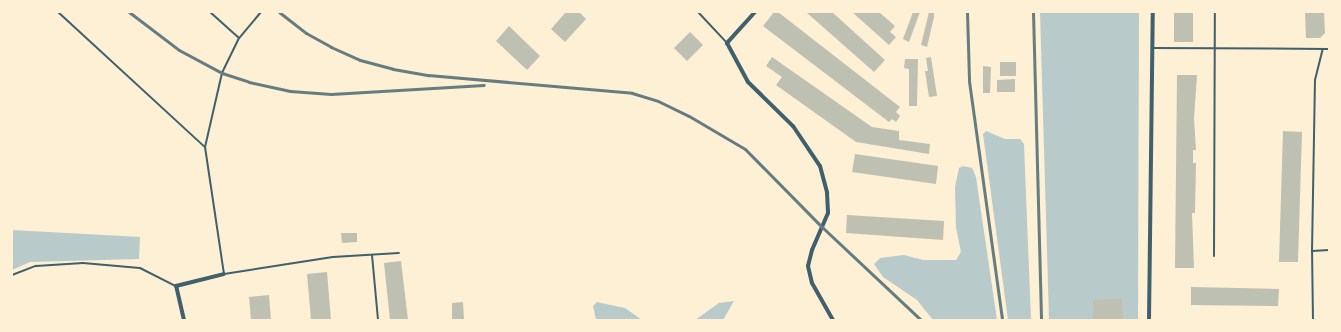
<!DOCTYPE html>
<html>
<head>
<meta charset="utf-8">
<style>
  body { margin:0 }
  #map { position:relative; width:1341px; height:332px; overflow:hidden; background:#fdf0d5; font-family:Commissioner,sans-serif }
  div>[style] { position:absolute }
  .green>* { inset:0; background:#b9caca }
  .building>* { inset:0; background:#bec0b2 }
  .service>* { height:2px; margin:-1px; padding:0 1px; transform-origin:1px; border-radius:1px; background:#3f606c }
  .minor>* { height:4px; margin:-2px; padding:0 2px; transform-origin:2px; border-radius:2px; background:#3f606c }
  .rail>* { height:3px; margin:-1.5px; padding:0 1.5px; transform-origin:1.5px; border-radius:1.5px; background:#657d81 }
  span { translate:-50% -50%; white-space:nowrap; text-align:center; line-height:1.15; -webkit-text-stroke:3px #fdf0d5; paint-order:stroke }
  .frame { position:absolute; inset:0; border:13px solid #fdf0d5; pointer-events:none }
</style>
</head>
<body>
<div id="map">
  <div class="green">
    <div style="clip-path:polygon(1040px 12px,1139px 12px,1138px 320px,1049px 320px)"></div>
    <div style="clip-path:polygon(986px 131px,1005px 139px,1020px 139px,1024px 144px,1031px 320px,1008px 320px,983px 134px)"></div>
    <div style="clip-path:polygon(963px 166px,972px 168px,976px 177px,997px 320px,933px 320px,917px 300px,883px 277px,874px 264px,880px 258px,904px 255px,923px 260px,956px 260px,961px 252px,956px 228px,955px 187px,959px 168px)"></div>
    <div style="clip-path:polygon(12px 230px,140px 237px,139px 259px,30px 262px,12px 270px)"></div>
    <div style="clip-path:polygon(734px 301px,723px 320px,695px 320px,719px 303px)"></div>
    <div style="clip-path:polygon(597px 302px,625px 308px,642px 320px,596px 320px,593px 306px)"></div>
  </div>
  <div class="building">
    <div style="clip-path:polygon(566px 12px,579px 12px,586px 19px,565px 42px,551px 29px)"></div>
    <div style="clip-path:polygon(774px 12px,778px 12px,900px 107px,896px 112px,900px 116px,896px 122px,892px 119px,889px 122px,763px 26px)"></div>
    <div style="clip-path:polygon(806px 12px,832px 12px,885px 60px,874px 72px)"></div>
    <div style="clip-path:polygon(852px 12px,879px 12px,895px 26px,890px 32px,896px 37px,889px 45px)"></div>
    <div style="clip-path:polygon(913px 12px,920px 12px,909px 42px,903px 39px)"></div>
    <div style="clip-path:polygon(929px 12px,934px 12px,934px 17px,927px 47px,921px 45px)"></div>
    <div style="clip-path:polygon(1174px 12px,1193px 12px,1193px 42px,1174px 42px)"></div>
    <div style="clip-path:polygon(1305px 12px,1324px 12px,1325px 33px,1320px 38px,1306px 38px)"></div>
    <div style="clip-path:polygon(509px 26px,540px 56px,527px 70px,496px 41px)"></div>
    <div style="clip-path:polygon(690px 32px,703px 45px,687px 61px,674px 48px)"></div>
    <div style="clip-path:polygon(772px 57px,872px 127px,899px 131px,899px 140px,930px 144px,929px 154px,856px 142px,776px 85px,782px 77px,766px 66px)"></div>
    <div style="clip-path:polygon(931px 57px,937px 96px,929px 97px,925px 71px,928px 71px,926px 58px)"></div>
    <div style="clip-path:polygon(905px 59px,918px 59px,917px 106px,909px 106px,909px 69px,904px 68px)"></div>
    <div style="clip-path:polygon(1000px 62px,1016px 62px,1016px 76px,1000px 76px)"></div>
    <div style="clip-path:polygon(983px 66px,991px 67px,990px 93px,983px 93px)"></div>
    <div style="clip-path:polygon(1177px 75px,1197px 75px,1194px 118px,1196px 150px,1193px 150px,1193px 163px,1196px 163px,1195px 213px,1192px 213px,1194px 268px,1175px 268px)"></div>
    <div style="clip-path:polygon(1015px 79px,1015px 92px,997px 92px,997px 80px)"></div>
    <div style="clip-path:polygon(1283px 131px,1302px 132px,1298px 262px,1279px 262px)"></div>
    <div style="clip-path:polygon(855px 154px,938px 166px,936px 184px,852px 172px)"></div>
    <div style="clip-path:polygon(847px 215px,944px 221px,943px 240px,846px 233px)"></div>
    <div style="clip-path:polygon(341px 233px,357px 233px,357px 242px,342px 243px)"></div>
    <div style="clip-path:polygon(401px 261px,408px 320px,390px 320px,384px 263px)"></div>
    <div style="clip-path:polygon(327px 272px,331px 320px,311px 320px,307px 274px)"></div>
    <div style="clip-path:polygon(1191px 287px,1279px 289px,1278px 306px,1191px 305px)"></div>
    <div style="clip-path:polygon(269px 295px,271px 320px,251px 320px,249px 297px)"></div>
    <div style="clip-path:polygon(1122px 299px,1123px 320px,1093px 320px,1093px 300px)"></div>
    <div style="clip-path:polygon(463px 302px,464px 319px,452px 319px,452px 303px)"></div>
  </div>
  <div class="service">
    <div style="left:58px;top:12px;width:200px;rotate:42.6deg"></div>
    <div style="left:210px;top:12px;width:39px;rotate:42deg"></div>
    <div style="left:261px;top:12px;width:34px;rotate:130deg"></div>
    <div style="left:239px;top:38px;width:39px;rotate:116deg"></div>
    <div style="left:222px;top:73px;width:76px;rotate:102.9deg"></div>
    <div style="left:205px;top:147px;width:128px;rotate:81.5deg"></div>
    <div style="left:224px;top:274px;width:110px;rotate:-8.9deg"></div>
    <div style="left:333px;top:257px;width:66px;rotate:-3.5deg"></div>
    <div style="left:698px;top:12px;width:42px;rotate:46.9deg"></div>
    <div style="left:1153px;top:48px;width:176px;rotate:0.3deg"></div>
    <div style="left:1312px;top:251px;width:17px;rotate:-3deg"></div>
    <div style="left:372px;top:255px;width:65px;rotate:84.7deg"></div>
    <div style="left:1214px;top:256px;width:244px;rotate:-89.8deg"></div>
    <div style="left:12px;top:275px;width:26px;rotate:-21deg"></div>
    <div style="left:36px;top:266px;width:47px;rotate:-3.7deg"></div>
    <div style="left:83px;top:263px;width:57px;rotate:5deg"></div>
    <div style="left:140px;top:268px;width:39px;rotate:27deg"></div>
    <div style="left:1313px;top:320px;width:69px;rotate:-90.8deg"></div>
    <div style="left:1312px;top:251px;width:171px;rotate:-89deg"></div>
    <div style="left:1315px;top:80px;width:32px;rotate:-76deg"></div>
  </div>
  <div class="minor">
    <div style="left:755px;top:12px;width:42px;rotate:132.1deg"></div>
    <div style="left:727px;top:43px;width:44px;rotate:61.7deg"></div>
    <div style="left:748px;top:82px;width:63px;rotate:44.4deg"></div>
    <div style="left:793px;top:126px;width:48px;rotate:56deg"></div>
    <div style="left:820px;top:166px;width:28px;rotate:75deg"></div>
    <div style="left:827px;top:193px;width:20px;rotate:87deg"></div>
    <div style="left:828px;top:213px;width:40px;rotate:113.4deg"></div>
    <div style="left:812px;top:250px;width:16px;rotate:104deg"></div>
    <div style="left:808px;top:266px;width:17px;rotate:77deg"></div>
    <div style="left:812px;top:283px;width:43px;rotate:60.4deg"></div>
    <div style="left:184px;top:320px;width:35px;rotate:-103deg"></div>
    <div style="left:176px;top:286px;width:49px;rotate:-14deg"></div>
    <div style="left:1149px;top:320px;width:308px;rotate:-89.3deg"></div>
  </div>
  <div class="rail">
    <div style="left:129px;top:12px;width:63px;rotate:37.2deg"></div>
    <div style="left:179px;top:50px;width:49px;rotate:28.1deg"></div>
    <div style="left:222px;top:73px;width:28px;rotate:18deg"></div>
    <div style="left:249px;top:82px;width:42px;rotate:12.4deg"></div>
    <div style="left:290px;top:91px;width:41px;rotate:4.2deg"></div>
    <div style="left:331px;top:94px;width:153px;rotate:-3.4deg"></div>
    <div style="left:279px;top:12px;width:34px;rotate:38deg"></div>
    <div style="left:306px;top:33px;width:29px;rotate:29deg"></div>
    <div style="left:331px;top:47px;width:32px;rotate:24deg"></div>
    <div style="left:360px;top:60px;width:34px;rotate:15deg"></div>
    <div style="left:393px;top:69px;width:36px;rotate:10deg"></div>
    <div style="left:428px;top:75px;width:205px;rotate:5deg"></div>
    <div style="left:632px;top:93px;width:27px;rotate:17deg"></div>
    <div style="left:658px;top:101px;width:34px;rotate:26deg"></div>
    <div style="left:689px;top:116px;width:65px;rotate:30.5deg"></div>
    <div style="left:745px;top:149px;width:110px;rotate:45.4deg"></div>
    <div style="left:822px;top:227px;width:136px;rotate:43.2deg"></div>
    <div style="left:967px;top:12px;width:69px;rotate:88.3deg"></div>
    <div style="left:969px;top:81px;width:241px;rotate:82.1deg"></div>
    <div style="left:1033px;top:12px;width:308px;rotate:88.5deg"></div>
  </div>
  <div class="frame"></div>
</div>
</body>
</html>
